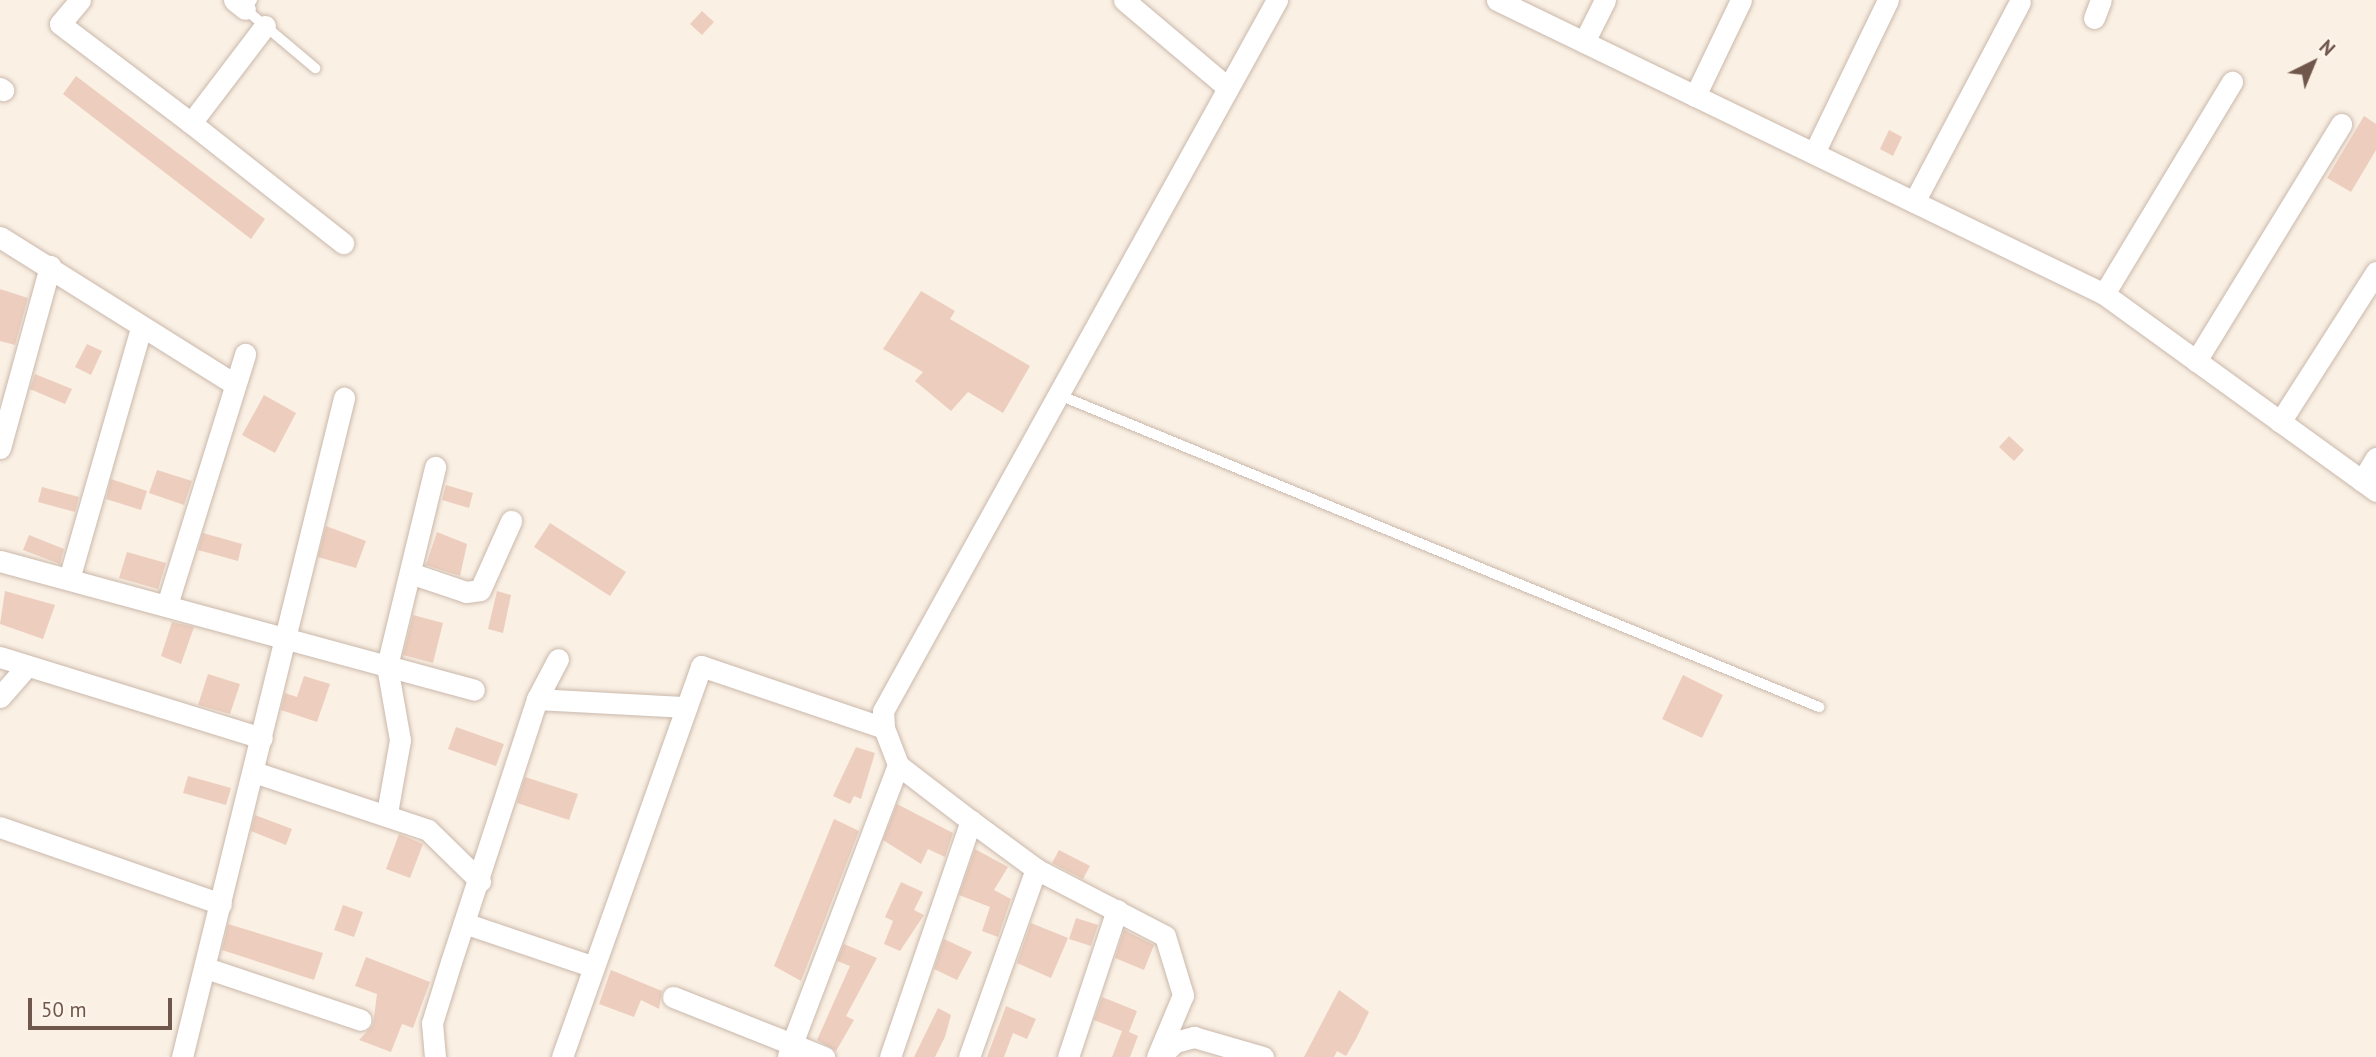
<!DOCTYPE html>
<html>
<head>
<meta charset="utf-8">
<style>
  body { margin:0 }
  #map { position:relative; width:2376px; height:1057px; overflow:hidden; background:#faf0e4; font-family:"PT Sans",sans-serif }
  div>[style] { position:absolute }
  .building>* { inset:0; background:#edcebe }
  .roads { filter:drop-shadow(0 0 2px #cab8ab) drop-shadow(0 0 2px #cab8ab) }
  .lane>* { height:10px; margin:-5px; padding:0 5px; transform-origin:5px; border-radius:5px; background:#fff }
  .street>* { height:21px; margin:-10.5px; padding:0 10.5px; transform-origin:10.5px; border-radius:10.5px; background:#fff }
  span { translate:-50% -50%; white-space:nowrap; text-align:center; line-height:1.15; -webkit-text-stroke:5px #fdf4ea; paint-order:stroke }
  .north { position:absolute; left:2278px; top:28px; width:70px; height:70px; -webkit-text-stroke:5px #fdf4ea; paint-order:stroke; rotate:43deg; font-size:19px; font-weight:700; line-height:28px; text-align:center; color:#70574c }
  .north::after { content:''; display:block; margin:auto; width:24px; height:32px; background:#70574c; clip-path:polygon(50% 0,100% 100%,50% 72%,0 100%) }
  .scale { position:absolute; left:28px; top:998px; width:144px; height:32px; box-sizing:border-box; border:4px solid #70574c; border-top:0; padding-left:9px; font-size:21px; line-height:24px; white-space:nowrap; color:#70574c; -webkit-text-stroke:5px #fdf4ea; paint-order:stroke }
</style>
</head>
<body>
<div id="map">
  <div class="building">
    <div style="clip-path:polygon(702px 11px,714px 22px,702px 35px,690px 24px)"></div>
    <div style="clip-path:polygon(76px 76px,265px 219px,251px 239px,63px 94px)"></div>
    <div style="clip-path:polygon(2364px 116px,2376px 124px,2376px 150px,2351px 192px,2327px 178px)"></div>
    <div style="clip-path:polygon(1889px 130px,1902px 137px,1893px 156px,1880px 149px)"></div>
    <div style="clip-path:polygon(0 289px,28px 298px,15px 345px,0 341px)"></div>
    <div style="clip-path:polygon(921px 291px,955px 311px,950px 319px,1030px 366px,1003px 413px,968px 392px,951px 411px,915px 381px,923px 372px,883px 349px)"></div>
    <div style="clip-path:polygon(87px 344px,102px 351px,91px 375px,75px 367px)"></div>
    <div style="clip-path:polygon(35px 374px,72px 389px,65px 404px,30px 389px)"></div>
    <div style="clip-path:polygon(264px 395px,296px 413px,275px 453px,242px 435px)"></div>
    <div style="clip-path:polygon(2009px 436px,2024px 450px,2014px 461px,1999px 447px)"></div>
    <div style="clip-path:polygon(157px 470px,192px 481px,184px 505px,149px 493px)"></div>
    <div style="clip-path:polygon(111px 479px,147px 491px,141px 510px,106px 499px)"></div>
    <div style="clip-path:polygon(446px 485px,473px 493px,469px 508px,442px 500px)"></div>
    <div style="clip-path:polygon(42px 487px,79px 497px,75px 512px,38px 502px)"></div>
    <div style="clip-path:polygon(550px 523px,626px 572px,610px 596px,534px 547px)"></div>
    <div style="clip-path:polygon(326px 526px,366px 541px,356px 568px,318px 557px)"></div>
    <div style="clip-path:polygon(437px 532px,467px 544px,460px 576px,426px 565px)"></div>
    <div style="clip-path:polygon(203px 533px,242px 544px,238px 561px,198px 550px)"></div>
    <div style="clip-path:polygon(29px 535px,64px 549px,60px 564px,23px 550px)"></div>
    <div style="clip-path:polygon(127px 552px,166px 563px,158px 589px,119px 578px)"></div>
    <div style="clip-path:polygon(5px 591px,55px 605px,43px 639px,0 624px)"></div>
    <div style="clip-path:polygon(497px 591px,511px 595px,503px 633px,488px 629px)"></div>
    <div style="clip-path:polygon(413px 615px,443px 623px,433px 663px,403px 655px)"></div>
    <div style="clip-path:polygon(172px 622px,194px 627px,181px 664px,161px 656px)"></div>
    <div style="clip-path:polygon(208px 674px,240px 684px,230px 714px,198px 705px)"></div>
    <div style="clip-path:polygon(1683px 675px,1723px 695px,1702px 738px,1662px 719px)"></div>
    <div style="clip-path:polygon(304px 676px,330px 684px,317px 722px,281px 710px,285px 693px,297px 697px)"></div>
    <div style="clip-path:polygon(456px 727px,504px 744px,496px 766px,448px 749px)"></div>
    <div style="clip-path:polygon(856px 747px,875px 753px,861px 799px,854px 796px,850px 804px,833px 796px)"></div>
    <div style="clip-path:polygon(188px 776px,231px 788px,226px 805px,183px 793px)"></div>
    <div style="clip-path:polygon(525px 777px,578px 794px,569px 820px,517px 803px)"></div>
    <div style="clip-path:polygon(897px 804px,953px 833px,945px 857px,928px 849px,921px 864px,883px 840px)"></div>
    <div style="clip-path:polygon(255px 815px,292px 829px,286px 845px,251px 831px)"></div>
    <div style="clip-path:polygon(834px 819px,859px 831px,801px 981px,774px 966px)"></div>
    <div style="clip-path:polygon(399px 834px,423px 844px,410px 878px,386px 869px)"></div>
    <div style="clip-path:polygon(975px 849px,1008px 867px,994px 890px,1011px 899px,998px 937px,982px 931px,990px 907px,959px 895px)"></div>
    <div style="clip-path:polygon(1059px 850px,1090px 866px,1083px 879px,1052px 863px)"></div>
    <div style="clip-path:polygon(901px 882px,923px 892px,914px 910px,924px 915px,900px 951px,884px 944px,893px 921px,885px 917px)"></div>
    <div style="clip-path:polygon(343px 905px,363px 912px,354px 937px,334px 930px)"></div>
    <div style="clip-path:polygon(1076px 918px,1098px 925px,1091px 946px,1069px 939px)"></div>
    <div style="clip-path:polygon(1031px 923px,1068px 938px,1051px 978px,1017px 963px)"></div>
    <div style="clip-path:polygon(228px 924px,323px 953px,314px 980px,222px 950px)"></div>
    <div style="clip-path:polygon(1124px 930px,1154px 945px,1144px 970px,1115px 958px)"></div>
    <div style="clip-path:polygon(944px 939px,972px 952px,957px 980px,934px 969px)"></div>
    <div style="clip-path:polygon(844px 944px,877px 958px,846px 1016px,854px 1020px,836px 1051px,817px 1040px,850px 966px,837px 961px)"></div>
    <div style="clip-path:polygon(366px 957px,430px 982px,413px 1028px,402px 1024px,391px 1052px,359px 1040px,373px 1025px,377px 994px,355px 986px)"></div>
    <div style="clip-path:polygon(611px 970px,662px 991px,659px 1009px,641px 1000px,634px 1017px,599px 1004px)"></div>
    <div style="clip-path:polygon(1339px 990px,1369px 1012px,1357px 1037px,1346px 1056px,1337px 1051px,1334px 1057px,1304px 1057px)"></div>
    <div style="clip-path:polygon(1102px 997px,1137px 1011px,1129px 1032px,1138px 1036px,1130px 1057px,1112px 1057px,1122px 1031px,1094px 1020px)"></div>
    <div style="clip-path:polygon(1006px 1006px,1036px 1019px,1027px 1039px,1013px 1033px,1004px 1057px,987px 1057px)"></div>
    <div style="clip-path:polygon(938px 1008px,951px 1015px,945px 1037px,935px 1057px,914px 1057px)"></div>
  </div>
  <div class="roads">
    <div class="lane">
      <div style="left:252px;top:0;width:11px;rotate:128deg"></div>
      <div style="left:245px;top:9px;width:92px;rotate:40.1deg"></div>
      <div style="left:1059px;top:395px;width:822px;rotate:22.32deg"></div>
    </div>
    <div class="street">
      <div style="left:80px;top:0;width:31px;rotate:130deg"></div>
      <div style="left:60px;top:24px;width:164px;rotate:37.1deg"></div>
      <div style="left:191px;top:123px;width:122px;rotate:-52.7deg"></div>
      <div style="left:234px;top:0;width:14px;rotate:39deg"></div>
      <div style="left:1124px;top:0;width:136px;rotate:40.2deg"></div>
      <div style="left:1497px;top:0;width:674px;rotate:25.84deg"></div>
      <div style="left:2104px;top:294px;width:336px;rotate:35.9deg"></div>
      <div style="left:2094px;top:18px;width:19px;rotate:-69deg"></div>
      <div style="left:1584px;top:42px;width:47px;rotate:-63.4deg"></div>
      <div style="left:0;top:88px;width:4px;rotate:34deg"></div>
      <div style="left:1695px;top:96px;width:106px;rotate:-64.4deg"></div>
      <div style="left:191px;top:123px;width:194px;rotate:38.3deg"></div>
      <div style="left:1814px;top:153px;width:170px;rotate:-64.2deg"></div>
      <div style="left:1914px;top:202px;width:226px;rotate:-62.1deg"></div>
      <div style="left:0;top:237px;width:275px;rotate:32.1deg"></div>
      <div style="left:2104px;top:294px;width:248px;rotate:-58.9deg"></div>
      <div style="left:2196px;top:361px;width:278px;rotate:-58.5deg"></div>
      <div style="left:2280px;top:422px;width:178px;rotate:-57.4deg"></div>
      <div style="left:0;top:448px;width:189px;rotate:-74.6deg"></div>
      <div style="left:2362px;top:481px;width:27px;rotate:-59deg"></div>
      <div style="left:0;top:561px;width:491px;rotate:15.2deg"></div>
      <div style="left:410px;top:573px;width:59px;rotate:18.7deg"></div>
      <div style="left:466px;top:592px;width:14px;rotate:-8deg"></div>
      <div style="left:480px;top:590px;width:76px;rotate:-65.8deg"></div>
      <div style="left:69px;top:579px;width:261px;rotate:-74deg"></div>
      <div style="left:167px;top:605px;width:263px;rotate:-72.7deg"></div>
      <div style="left:0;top:657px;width:274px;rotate:17.2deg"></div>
      <div style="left:0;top:697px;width:41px;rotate:-48.9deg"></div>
      <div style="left:537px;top:699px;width:149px;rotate:3.1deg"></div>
      <div style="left:884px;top:728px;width:17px;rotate:-93deg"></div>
      <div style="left:883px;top:711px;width:813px;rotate:-61.01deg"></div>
      <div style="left:254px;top:772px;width:183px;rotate:18.4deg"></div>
      <div style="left:428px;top:830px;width:73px;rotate:44.4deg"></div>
      <div style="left:387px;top:813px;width:74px;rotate:-79.9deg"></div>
      <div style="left:400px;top:740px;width:75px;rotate:-100deg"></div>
      <div style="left:387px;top:666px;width:205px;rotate:-76.4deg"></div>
      <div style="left:971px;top:821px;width:81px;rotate:36.4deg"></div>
      <div style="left:1036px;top:869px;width:145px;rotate:27.4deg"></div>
      <div style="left:1165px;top:936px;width:62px;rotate:73deg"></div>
      <div style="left:1183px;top:995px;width:67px;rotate:112.8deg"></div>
      <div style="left:0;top:827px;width:234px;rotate:19.2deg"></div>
      <div style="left:464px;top:923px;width:137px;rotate:18.7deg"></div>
      <div style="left:206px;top:968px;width:163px;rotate:18.5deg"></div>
      <div style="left:788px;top:1056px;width:13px;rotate:-72deg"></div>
      <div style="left:792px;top:1044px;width:35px;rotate:22deg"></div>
      <div style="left:182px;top:1057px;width:679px;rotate:-76.19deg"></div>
      <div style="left:435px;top:1057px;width:34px;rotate:-95deg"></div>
      <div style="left:432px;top:1023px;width:64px;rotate:-72.7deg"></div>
      <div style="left:451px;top:962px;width:277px;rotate:-71.9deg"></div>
      <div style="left:537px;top:699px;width:45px;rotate:-62.3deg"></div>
      <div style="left:562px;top:1057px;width:415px;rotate:-70.4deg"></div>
      <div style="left:701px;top:666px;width:193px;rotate:18.7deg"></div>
      <div style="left:884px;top:728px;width:40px;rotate:69deg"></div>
      <div style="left:898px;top:765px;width:298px;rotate:110.8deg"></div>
      <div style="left:792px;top:1044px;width:128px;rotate:-158.4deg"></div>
      <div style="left:890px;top:1057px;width:250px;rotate:-71.1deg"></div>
      <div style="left:971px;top:821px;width:92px;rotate:-142.5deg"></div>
      <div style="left:969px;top:1057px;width:200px;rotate:-70.4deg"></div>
      <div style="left:1068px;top:1057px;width:155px;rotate:-71.6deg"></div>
      <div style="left:1160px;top:1057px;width:21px;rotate:-45deg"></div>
      <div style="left:1175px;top:1042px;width:20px;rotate:-15deg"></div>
      <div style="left:1194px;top:1037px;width:72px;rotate:16.2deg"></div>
    </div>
  </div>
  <div class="north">N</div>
  <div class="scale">50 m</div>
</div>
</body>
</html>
